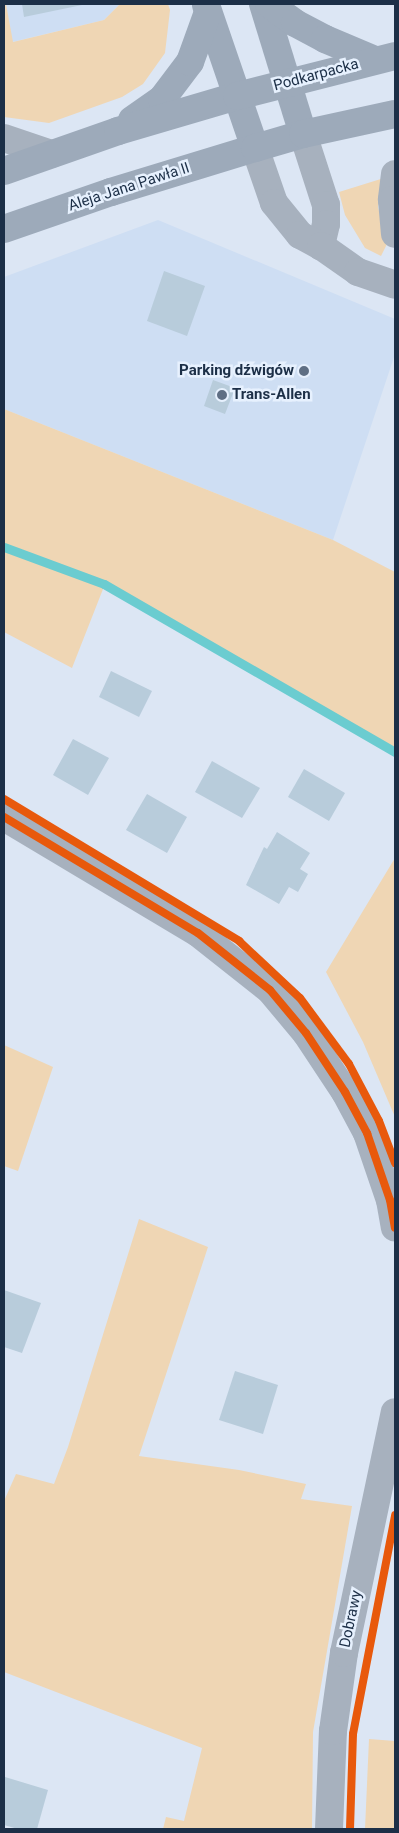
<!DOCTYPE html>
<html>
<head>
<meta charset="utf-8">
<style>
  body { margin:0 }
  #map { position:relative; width:399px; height:1833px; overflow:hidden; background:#dce6f4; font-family:Roboto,sans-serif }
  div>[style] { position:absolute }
  .built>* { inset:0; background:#cedef3 }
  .green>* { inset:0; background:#efd6b4 }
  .stream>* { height:9px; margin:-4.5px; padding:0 4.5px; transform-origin:4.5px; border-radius:4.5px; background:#6bccd0 }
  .building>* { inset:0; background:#b8ccdb }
  .minor>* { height:28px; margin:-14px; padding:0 14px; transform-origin:14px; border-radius:14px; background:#a7b1be }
  .major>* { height:28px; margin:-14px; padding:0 14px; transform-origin:14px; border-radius:14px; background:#9daaba }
  .cycleway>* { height:8px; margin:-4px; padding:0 4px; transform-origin:4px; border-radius:4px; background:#e8590c }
  .dots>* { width:14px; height:14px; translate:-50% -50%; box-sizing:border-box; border:2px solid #e7f1fe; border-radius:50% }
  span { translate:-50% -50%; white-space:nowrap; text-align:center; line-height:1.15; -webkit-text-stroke:5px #e7f1fe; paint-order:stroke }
  .street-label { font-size:15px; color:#1c2f47 }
  .poi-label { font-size:15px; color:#1c2f47; font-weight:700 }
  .right { translate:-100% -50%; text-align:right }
  .left { translate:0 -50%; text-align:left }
  .frame { position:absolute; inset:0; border:5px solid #1c2f47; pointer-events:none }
</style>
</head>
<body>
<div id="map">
  <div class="built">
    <div style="clip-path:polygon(6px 4px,120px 4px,104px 20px,12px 42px)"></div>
    <div style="clip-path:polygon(158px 220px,395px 319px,395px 354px,333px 540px,4px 409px,4px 277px)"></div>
  </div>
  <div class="green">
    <div style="clip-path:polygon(4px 4px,6px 4px,13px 42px,104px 20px,120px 4px,168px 4px,170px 10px,165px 53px,143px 84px,122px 97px,49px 123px,4px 117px)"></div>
    <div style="clip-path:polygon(384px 178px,378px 207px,387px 244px,381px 256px,365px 248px,345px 215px,339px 192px)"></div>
    <div style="clip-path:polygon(4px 409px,333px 540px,395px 572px,395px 754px,388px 748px,105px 584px,72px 668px,4px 632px)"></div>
    <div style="clip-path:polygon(395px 858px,395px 1117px,363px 1042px,326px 972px)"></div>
    <div style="clip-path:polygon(4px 1045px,53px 1067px,18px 1171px,4px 1166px)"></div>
    <div style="clip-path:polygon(139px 1219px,208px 1247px,139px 1456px,239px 1470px,306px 1484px,301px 1499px,352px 1506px,313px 1732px,312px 1829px,163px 1829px,166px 1817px,184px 1821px,202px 1748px,4px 1672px,4px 1501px,16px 1474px,54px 1484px,68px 1447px)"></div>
    <div style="clip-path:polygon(369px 1739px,395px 1741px,395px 1829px,365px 1829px)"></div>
  </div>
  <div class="stream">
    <div style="left:4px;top:547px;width:107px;rotate:20.3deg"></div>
    <div style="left:104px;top:584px;width:336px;rotate:30deg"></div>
  </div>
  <div class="building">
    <div style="clip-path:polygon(22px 4px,82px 4px,82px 5px,24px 17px)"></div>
    <div style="clip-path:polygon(164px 271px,205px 286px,187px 336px,147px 321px)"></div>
    <div style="clip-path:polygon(213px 380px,235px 388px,225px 414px,204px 406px)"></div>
    <div style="clip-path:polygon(111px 671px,152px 691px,139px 717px,99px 697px)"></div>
    <div style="clip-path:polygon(73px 739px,109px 758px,88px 795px,53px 775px)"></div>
    <div style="clip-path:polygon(212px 761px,260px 788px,242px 818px,195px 792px)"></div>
    <div style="clip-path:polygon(304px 769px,345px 793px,329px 821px,288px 797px)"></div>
    <div style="clip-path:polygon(147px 794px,187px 817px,167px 853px,126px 830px)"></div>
    <div style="clip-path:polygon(277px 832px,310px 853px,300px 869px,308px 874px,298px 892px,289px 887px,279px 904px,246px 885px,264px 847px,267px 849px)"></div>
    <div style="clip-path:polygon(4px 1290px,41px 1303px,22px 1353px,4px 1347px)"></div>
    <div style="clip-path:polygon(235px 1371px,278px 1385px,263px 1434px,219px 1420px)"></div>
    <div style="clip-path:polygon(5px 1777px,48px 1790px,37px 1829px,18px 1829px,4px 1825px)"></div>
  </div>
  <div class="minor">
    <div style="left:303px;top:134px;width:75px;rotate:72.1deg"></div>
    <div style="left:326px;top:205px;width:19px;rotate:90deg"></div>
    <div style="left:326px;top:224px;width:23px;rotate:103deg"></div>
    <div style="left:4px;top:138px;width:50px;rotate:18.8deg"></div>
    <div style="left:255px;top:148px;width:58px;rotate:70.9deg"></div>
    <div style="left:274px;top:203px;width:41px;rotate:50.9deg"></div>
    <div style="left:300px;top:235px;width:24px;rotate:28deg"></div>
    <div style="left:321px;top:246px;width:45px;rotate:35.1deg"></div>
    <div style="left:358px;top:272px;width:39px;rotate:19deg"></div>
    <div style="left:395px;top:174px;width:26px;rotate:97deg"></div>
    <div style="left:392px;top:200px;width:34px;rotate:85deg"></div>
    <div style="left:4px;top:817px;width:226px;rotate:30.9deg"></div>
    <div style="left:198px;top:933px;width:92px;rotate:38.4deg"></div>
    <div style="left:270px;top:990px;width:56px;rotate:50.1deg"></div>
    <div style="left:306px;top:1033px;width:71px;rotate:56.5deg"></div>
    <div style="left:345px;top:1092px;width:47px;rotate:61.8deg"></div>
    <div style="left:367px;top:1133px;width:71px;rotate:71.1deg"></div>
    <div style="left:390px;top:1200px;width:28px;rotate:80deg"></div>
    <div style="left:329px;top:1829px;width:98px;rotate:-87.7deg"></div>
    <div style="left:333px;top:1731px;width:79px;rotate:-82deg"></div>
    <div style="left:344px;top:1653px;width:246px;rotate:-78.1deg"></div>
  </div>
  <div class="major">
    <div style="left:263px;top:4px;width:136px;rotate:72.9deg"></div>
    <div style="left:269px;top:4px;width:32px;rotate:36deg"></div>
    <div style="left:295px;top:23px;width:34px;rotate:28deg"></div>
    <div style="left:325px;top:39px;width:54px;rotate:22.8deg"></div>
    <div style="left:206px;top:5px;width:151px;rotate:71.1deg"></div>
    <div style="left:132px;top:120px;width:37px;rotate:-35deg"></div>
    <div style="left:162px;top:99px;width:46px;rotate:-52.9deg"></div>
    <div style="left:190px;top:62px;width:53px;rotate:-70.2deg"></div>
    <div style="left:4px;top:171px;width:121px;rotate:-19.3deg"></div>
    <div style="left:118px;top:131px;width:124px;rotate:-16.4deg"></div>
    <div style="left:237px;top:96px;width:163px;rotate:-14.2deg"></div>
    <div style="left:4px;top:229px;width:113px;rotate:-19.1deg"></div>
    <div style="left:111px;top:192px;width:151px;rotate:-17deg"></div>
    <div style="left:255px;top:148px;width:50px;rotate:-16.3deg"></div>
    <div style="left:303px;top:134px;width:94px;rotate:-12.3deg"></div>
  </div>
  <div class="cycleway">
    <div style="left:4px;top:799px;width:275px;rotate:31.1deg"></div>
    <div style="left:239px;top:941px;width:83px;rotate:43.1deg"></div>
    <div style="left:300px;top:998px;width:82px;rotate:53.4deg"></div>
    <div style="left:349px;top:1064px;width:64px;rotate:62.2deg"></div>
    <div style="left:379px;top:1121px;width:45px;rotate:69.1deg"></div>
    <div style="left:4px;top:817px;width:226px;rotate:30.9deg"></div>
    <div style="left:198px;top:933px;width:92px;rotate:38.4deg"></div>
    <div style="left:270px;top:990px;width:56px;rotate:50.1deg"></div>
    <div style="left:306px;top:1033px;width:71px;rotate:56.5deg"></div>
    <div style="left:345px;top:1092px;width:47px;rotate:61.8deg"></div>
    <div style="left:367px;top:1133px;width:71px;rotate:71.1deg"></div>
    <div style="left:390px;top:1200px;width:28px;rotate:80deg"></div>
    <div style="left:350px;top:1829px;width:95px;rotate:-88.2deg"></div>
    <div style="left:353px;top:1734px;width:223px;rotate:-79.1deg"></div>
  </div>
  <div class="dots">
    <div style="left:304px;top:371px;background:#5f6f84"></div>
    <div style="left:222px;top:395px;background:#5f6f84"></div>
  </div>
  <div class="street-label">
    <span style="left:316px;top:75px;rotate:-15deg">Podkarpacka</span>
    <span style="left:129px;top:187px;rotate:-18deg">Aleja Jana Pawła II</span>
    <span style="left:351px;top:1619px;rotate:-78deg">Dobrawy</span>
  </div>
  <div class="poi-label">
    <span class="right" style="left:294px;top:371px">Parking dźwigów</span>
    <span class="left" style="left:232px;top:395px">Trans-Allen</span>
  </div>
  <div class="frame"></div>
</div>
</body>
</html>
